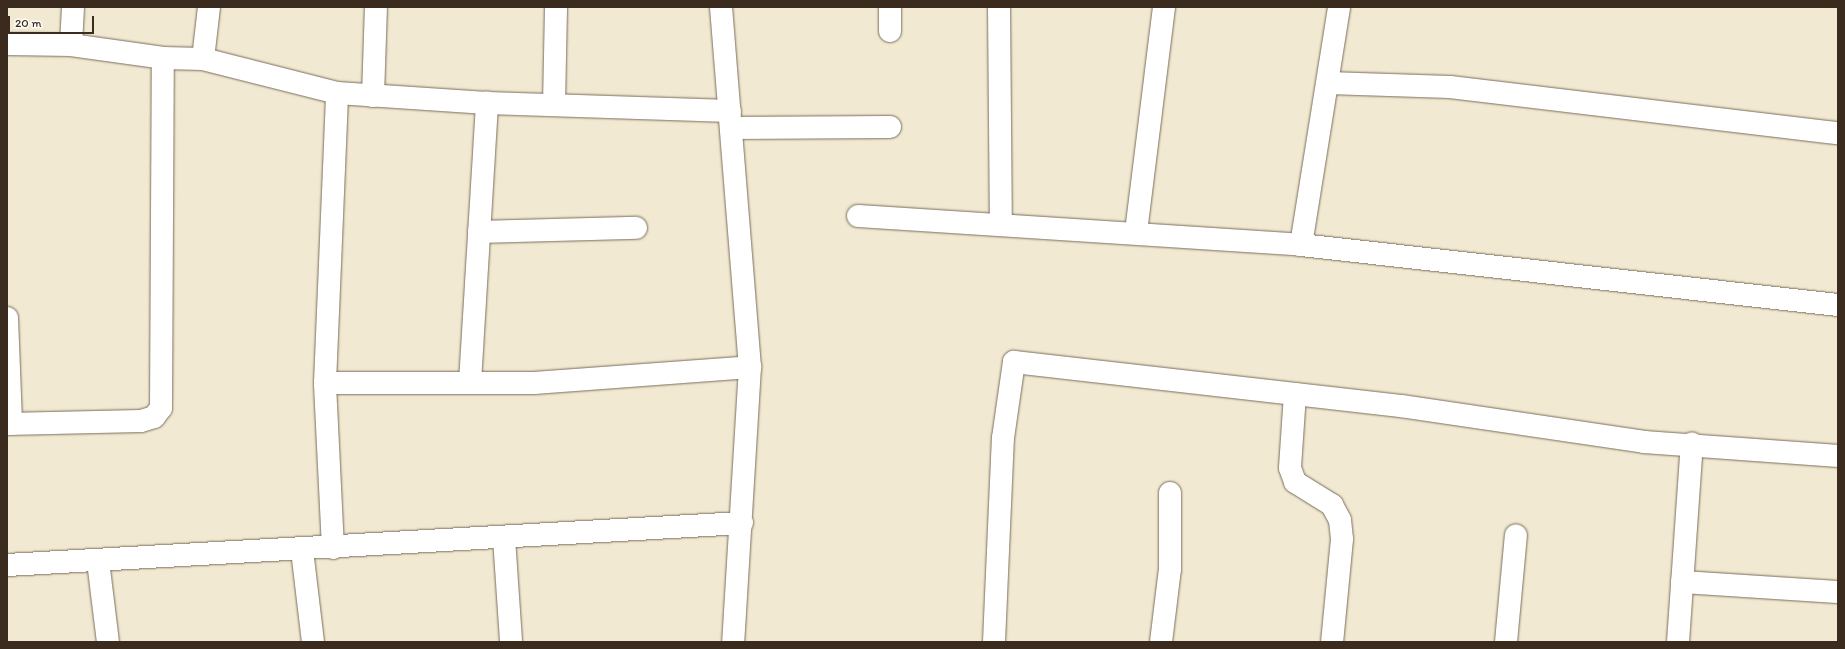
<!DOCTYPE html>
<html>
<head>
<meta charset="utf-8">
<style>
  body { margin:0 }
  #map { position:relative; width:1845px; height:649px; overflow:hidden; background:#f1e9d1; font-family:Itim,sans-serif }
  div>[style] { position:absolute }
  .roads { filter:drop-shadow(0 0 1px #7b6d5d) drop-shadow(0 0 1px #7b6d5d) }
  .minor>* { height:22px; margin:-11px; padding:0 11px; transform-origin:11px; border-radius:11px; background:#fff }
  span { translate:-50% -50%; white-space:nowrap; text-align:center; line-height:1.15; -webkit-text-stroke:4px #fdfcf7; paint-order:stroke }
  .frame { position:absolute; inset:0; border:8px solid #3b2a1e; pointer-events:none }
  .scale { position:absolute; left:8px; top:16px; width:86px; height:18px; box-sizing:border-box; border:2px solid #3b2a1e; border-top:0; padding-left:5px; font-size:12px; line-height:14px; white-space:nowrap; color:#3b2a1e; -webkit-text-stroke:3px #fdfcf7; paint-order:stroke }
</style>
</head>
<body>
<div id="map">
  <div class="roads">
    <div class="minor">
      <div style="left:721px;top:7px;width:361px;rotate:85.4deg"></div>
      <div style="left:750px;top:367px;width:276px;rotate:93.5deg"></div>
      <div style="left:890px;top:7px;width:24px;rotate:90deg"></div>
      <div style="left:999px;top:7px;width:218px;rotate:89.5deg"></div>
      <div style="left:7px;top:44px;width:64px;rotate:0.9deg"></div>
      <div style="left:71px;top:45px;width:93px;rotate:8deg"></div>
      <div style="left:163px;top:58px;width:40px;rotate:1.4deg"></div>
      <div style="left:203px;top:59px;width:138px;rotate:14.2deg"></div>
      <div style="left:337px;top:93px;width:150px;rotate:3.8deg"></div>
      <div style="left:487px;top:103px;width:243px;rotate:1.9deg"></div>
      <div style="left:71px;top:45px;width:38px;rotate:-87deg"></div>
      <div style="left:203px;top:59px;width:52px;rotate:-83.4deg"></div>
      <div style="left:1328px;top:83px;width:122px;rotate:1.9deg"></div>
      <div style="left:1450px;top:87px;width:391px;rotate:6.8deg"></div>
      <div style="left:373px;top:96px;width:89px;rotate:-88.1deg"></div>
      <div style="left:554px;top:104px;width:97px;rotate:-88.8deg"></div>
      <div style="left:731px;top:128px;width:159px;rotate:-0.4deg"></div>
      <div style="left:858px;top:216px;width:444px;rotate:3.7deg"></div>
      <div style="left:1301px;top:245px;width:540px;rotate:6.38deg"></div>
      <div style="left:479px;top:232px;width:157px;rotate:-1.5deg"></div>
      <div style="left:1136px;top:232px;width:227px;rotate:-82.9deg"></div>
      <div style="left:1301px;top:245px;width:241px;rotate:-80.9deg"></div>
      <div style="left:7px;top:318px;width:106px;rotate:87.8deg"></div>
      <div style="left:470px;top:382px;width:280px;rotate:-86.5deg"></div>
      <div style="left:325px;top:383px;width:209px"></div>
      <div style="left:534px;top:383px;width:217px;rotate:-4.2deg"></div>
      <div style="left:1295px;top:394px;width:74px;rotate:93.9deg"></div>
      <div style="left:1290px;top:468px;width:15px;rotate:70deg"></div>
      <div style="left:1295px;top:482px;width:44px;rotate:31.9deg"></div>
      <div style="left:1332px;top:505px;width:17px;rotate:62deg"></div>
      <div style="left:1340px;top:520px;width:19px;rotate:84deg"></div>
      <div style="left:1342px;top:539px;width:103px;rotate:95.5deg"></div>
      <div style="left:7px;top:424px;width:134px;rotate:-1.3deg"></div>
      <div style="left:141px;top:421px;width:14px;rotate:-17deg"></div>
      <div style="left:154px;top:417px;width:11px;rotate:-52deg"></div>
      <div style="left:161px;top:408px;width:350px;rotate:-89.7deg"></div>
      <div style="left:504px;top:538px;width:104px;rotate:86.1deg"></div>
      <div style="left:333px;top:548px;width:165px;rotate:-92.8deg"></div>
      <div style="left:325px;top:383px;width:290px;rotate:-87.6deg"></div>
      <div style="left:302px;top:550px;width:93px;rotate:83.2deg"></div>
      <div style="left:98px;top:561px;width:82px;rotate:83deg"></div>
      <div style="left:7px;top:565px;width:736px;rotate:-3.27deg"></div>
      <div style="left:1682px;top:582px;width:156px;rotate:3.7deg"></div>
      <div style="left:994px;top:642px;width:204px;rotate:-87.5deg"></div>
      <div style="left:1003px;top:438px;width:77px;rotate:-81.8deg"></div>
      <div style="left:1014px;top:362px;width:389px;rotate:6.5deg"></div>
      <div style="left:1401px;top:406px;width:246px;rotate:8.4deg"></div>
      <div style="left:1644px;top:442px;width:195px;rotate:4.1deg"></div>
      <div style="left:1161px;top:642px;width:74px;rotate:-83deg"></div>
      <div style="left:1170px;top:569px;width:76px;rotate:-90deg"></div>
      <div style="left:1506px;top:642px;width:107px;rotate:-84.7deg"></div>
      <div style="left:1678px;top:642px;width:199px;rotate:-86deg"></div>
    </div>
  </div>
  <div class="frame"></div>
  <div class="scale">20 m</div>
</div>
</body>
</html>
